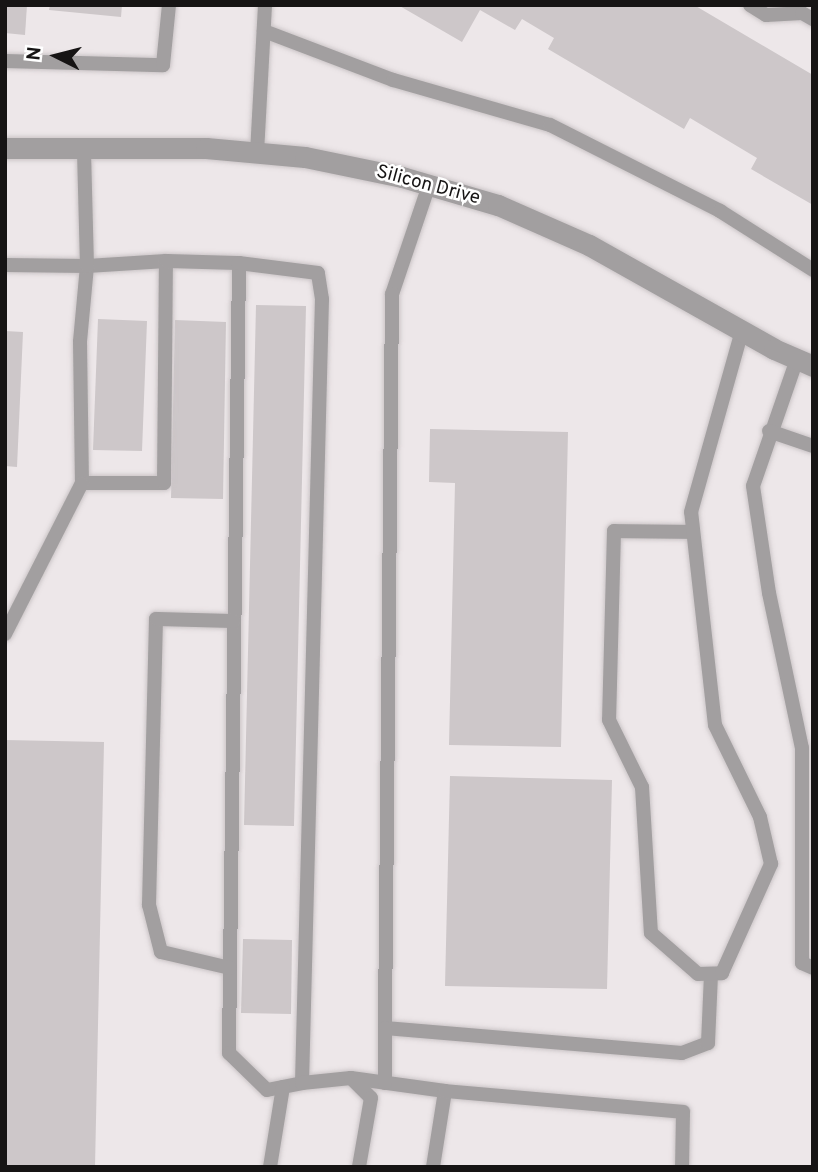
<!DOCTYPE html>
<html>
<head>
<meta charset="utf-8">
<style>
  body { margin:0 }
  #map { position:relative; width:818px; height:1172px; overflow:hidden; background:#ede7e9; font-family:Overpass,sans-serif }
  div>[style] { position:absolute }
  .building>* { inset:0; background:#cdc7c9 }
  .roads { filter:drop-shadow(0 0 2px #cbc5c7) drop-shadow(0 0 2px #cbc5c7) }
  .service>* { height:14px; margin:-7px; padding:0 7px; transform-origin:7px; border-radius:7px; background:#a29fa0 }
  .minor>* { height:21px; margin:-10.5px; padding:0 10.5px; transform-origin:10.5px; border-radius:10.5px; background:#a29fa0 }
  span { translate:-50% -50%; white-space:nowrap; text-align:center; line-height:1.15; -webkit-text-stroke:5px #fff; paint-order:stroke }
  .street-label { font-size:19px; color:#161414 }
  .frame { position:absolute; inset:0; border:7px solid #161414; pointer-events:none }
  .north { position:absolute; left:21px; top:21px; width:70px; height:70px; -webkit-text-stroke:5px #fff; paint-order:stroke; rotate:276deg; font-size:19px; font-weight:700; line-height:28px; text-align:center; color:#161414 }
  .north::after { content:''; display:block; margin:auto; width:24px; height:32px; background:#161414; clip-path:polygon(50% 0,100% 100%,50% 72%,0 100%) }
</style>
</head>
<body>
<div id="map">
  <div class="building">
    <div style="clip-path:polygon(5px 5px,27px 5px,25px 35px,5px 33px)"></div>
    <div style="clip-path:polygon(50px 5px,122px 5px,121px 17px,49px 10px)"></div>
    <div style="clip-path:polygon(398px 5px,694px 5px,813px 75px,813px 205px,751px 169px,757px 158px,690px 118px,684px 129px,548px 49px,554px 38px,522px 19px,515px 30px,480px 10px,462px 42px)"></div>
    <div style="clip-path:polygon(256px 305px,306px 306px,294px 826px,244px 825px)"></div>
    <div style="clip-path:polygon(98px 319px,147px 321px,142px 451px,93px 450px)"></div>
    <div style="clip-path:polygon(175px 320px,226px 322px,223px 499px,171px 498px)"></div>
    <div style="clip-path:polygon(5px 331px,23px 332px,17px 467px,5px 466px)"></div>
    <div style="clip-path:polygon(430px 429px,568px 432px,561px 747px,449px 745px,455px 483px,429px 482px)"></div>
    <div style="clip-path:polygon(5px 740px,104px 742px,95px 1167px,5px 1167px)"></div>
    <div style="clip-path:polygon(450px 776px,612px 780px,607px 989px,445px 986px)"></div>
    <div style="clip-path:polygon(243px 939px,292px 940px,291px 1014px,241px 1013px)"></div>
  </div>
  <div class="roads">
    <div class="service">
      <div style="left:750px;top:5px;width:19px;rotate:32deg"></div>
      <div style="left:766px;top:15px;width:36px;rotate:-3deg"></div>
      <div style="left:802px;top:13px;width:13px;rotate:29deg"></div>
      <div style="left:264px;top:31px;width:138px;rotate:20.8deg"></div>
      <div style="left:393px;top:80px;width:163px;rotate:16deg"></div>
      <div style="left:550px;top:125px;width:191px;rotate:26.8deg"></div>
      <div style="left:720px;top:211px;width:110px;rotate:32.4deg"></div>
      <div style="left:5px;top:61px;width:158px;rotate:1.5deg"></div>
      <div style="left:163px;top:65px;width:60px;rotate:-84.3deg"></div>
      <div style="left:257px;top:153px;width:148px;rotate:-86.9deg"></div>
      <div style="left:429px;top:185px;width:115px;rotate:108.7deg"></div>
      <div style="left:392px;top:294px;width:734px;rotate:90.55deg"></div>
      <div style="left:385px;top:1028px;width:298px;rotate:4.8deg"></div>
      <div style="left:682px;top:1053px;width:28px;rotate:-21deg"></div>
      <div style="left:708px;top:1043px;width:69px;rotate:-87.5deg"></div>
      <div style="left:166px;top:261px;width:79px;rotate:176.4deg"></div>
      <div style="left:87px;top:266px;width:76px;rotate:95.3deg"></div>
      <div style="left:80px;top:342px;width:141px;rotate:89.2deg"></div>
      <div style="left:82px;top:483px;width:82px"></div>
      <div style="left:164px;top:483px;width:222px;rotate:-89.5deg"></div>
      <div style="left:166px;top:261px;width:73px;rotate:1.6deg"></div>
      <div style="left:239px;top:263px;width:790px;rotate:90.73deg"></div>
      <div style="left:229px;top:1053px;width:53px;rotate:44.2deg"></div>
      <div style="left:267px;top:1090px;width:36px;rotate:-11deg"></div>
      <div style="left:302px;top:1083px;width:784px;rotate:-88.54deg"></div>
      <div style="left:322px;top:299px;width:26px;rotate:-99deg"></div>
      <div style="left:318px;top:273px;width:80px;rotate:-172.8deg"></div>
      <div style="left:5px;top:265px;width:82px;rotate:0.7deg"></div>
      <div style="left:87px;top:266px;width:118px;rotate:-91.5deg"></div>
      <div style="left:797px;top:359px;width:134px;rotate:109.1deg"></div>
      <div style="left:753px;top:486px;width:108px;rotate:81.5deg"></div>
      <div style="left:769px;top:593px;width:158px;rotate:78deg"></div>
      <div style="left:802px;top:748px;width:215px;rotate:90deg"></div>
      <div style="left:802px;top:963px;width:12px;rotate:24deg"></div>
      <div style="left:769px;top:431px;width:46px;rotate:18.8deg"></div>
      <div style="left:693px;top:532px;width:79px;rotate:-179.3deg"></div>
      <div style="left:614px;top:531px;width:189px;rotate:91.5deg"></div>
      <div style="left:609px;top:720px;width:75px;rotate:63.8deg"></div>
      <div style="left:642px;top:787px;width:146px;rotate:86.5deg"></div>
      <div style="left:651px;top:933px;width:62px;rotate:41.1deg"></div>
      <div style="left:698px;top:974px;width:24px;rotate:-2deg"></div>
      <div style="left:722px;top:973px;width:120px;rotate:-65.8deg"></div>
      <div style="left:771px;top:864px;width:48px;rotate:-103.2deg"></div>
      <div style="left:760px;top:817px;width:102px;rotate:-116.1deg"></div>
      <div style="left:715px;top:725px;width:214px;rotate:-96.4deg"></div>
      <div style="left:691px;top:512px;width:188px;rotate:-74.3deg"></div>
      <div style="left:5px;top:634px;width:169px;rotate:-63deg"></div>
      <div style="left:230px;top:968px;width:71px;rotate:-166.9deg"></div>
      <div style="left:161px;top:952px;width:49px;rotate:-104.3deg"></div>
      <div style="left:149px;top:905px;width:286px;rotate:-88.6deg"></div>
      <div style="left:156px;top:619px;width:78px;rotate:1.5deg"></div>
      <div style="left:351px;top:1078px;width:95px;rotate:7.9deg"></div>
      <div style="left:302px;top:1083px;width:49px;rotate:-5.8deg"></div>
      <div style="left:351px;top:1078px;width:28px;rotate:45deg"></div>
      <div style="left:371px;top:1098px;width:70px;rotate:99.9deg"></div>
      <div style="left:385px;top:1083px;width:55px;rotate:-90deg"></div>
      <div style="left:270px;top:1167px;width:81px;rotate:-80.8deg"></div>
      <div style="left:433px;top:1167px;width:77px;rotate:-81deg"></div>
      <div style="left:445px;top:1091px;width:239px;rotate:5deg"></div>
      <div style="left:683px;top:1112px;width:55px;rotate:91deg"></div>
    </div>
    <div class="minor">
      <div style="left:5px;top:148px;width:201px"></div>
      <div style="left:206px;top:148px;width:99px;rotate:5.2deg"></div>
      <div style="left:305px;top:157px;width:99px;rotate:11.7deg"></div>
      <div style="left:402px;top:177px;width:100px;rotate:16.3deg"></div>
      <div style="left:498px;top:205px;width:99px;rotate:23.7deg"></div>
      <div style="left:589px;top:245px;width:212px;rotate:29.3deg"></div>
      <div style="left:774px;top:349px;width:43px;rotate:23.6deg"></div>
    </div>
  </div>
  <div class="street-label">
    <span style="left:428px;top:186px;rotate:15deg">Silicon Drive</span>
  </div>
  <div class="frame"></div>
  <div class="north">N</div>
</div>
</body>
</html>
